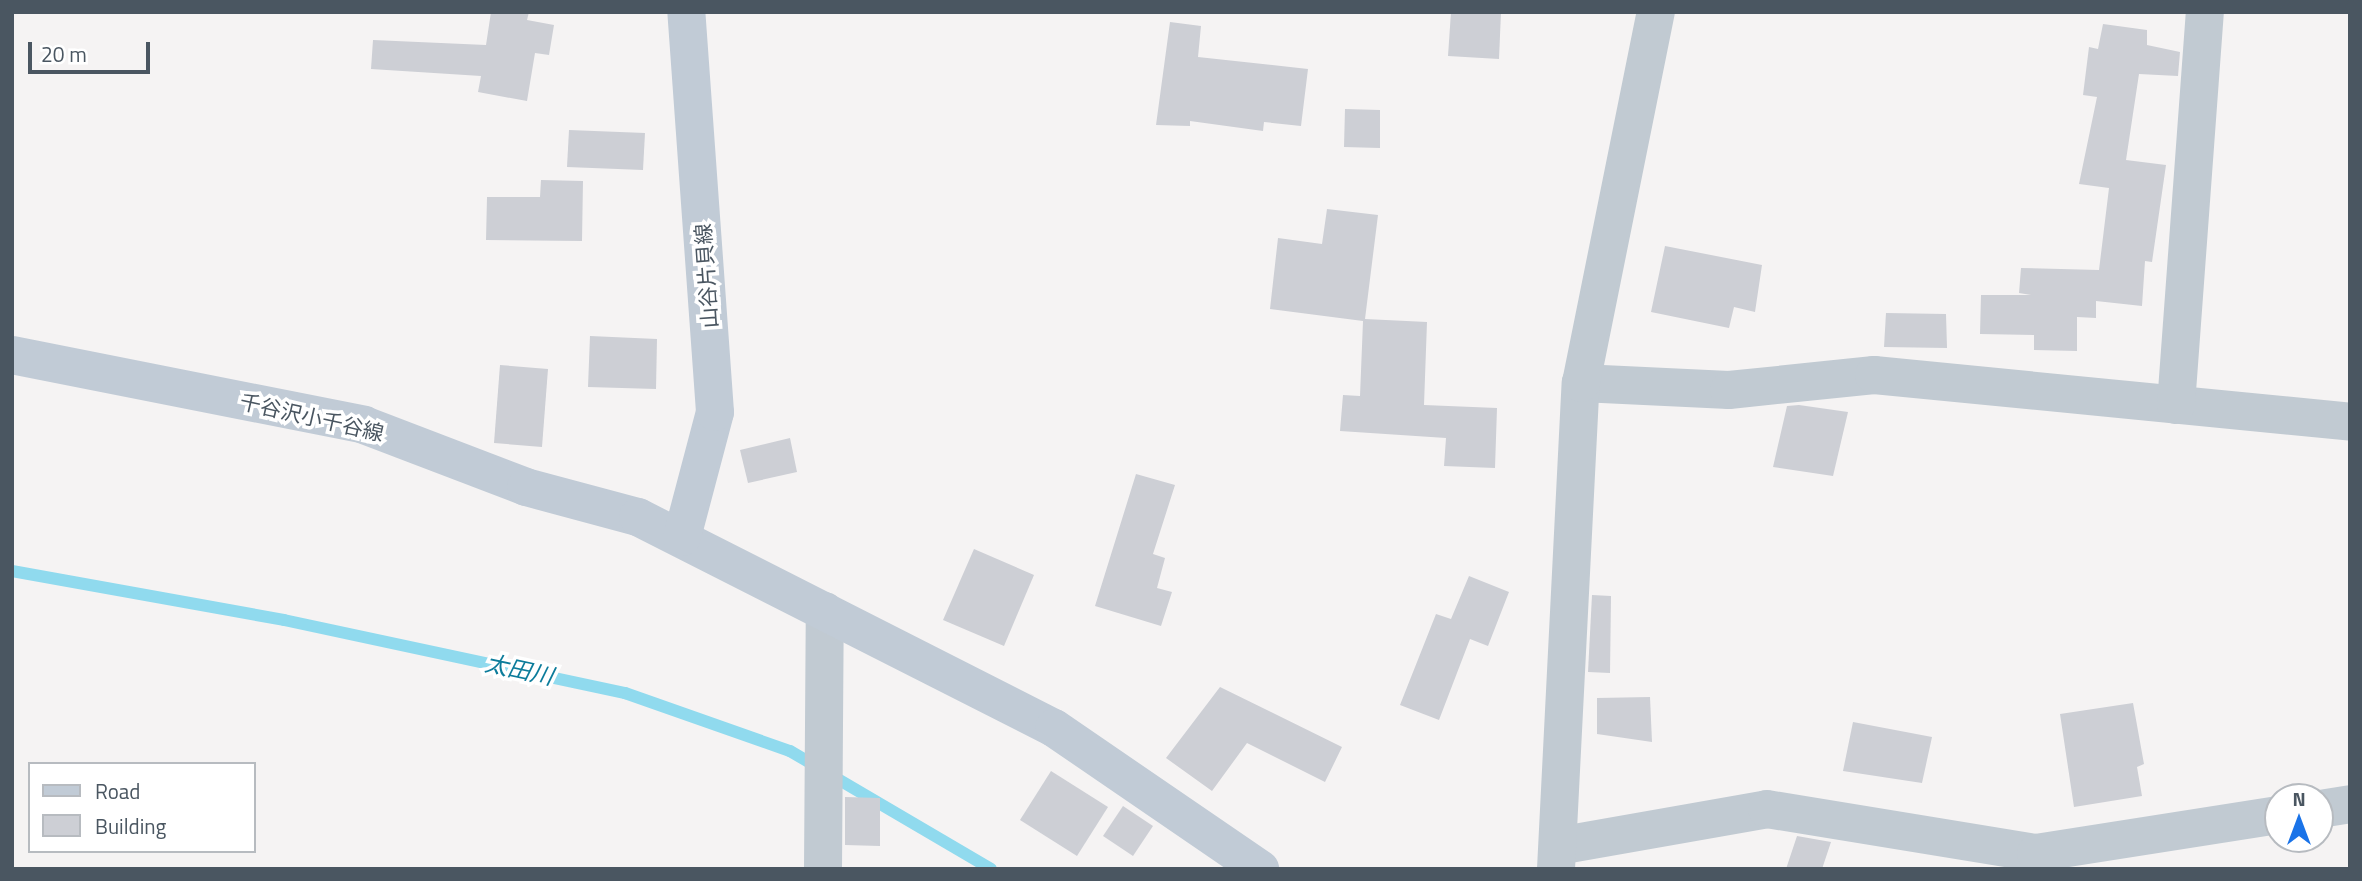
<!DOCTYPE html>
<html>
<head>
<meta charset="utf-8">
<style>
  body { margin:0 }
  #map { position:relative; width:2362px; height:881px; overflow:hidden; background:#f5f3f3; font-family:"Titillium Web","Noto Sans JP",sans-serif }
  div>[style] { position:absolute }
  .stream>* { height:12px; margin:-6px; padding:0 6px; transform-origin:6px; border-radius:6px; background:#90daee }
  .building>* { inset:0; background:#cdcfd5 }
  .minor>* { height:38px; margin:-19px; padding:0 19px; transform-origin:19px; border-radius:19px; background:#c1cad2 }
  .secondary>* { height:38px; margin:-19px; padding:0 19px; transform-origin:19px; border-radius:19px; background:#c1cbd6 }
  span { translate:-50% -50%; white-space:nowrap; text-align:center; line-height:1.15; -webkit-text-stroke:7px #fff; paint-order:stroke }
  .street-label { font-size:21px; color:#4a5661 }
  .water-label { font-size:23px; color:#0c7c9b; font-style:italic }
  .frame { position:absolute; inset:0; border:14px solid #4a5661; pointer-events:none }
  .legend { position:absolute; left:28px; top:762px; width:228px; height:91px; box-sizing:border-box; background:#fff; border:2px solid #b7bbc0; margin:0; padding:9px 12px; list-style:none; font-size:21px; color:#4a5661 }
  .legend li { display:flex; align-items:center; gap:14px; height:35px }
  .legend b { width:35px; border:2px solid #b7bbc0 }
  .north { position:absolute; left:2264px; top:783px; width:70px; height:70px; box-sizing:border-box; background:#fff; border:2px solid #b7bbc0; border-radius:50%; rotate:0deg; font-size:19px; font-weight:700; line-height:28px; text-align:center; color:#4a5661 }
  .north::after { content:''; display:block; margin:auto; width:24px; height:32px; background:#1a73e8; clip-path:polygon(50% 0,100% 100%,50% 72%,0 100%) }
  .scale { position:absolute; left:28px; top:42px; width:122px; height:32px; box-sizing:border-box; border:4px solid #4a5661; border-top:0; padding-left:9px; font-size:21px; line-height:24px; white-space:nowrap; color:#4a5661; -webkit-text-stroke:5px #fff; paint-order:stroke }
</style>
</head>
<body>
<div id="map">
  <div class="stream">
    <div style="left:12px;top:571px;width:276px;rotate:10.2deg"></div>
    <div style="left:284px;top:620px;width:349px;rotate:12.1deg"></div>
    <div style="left:625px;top:693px;width:175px;rotate:19.4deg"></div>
    <div style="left:790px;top:751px;width:233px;rotate:30.4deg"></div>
  </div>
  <div class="building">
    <div style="clip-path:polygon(491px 12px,529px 12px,527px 20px,554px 25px,549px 55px,535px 53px,527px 101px,478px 92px,481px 76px,371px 69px,373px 40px,486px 45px)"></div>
    <div style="clip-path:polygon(1451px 12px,1501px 12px,1499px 59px,1448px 56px)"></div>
    <div style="clip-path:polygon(1170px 22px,1201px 26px,1198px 57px,1308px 69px,1301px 126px,1264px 122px,1263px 131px,1190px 121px,1190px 126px,1156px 125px)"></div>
    <div style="clip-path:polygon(2103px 24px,2147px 30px,2147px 45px,2180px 52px,2178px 76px,2139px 74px,2126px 160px,2166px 165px,2152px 262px,2145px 261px,2142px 306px,2096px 301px,2096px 318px,2077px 317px,2077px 351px,2034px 350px,2034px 335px,1980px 334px,1981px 295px,2031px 295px,2019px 293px,2021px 268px,2099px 270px,2109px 188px,2079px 184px,2097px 97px,2083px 95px,2089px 47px,2098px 49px)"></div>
    <div style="clip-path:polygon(1345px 109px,1380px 110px,1380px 148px,1344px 147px)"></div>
    <div style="clip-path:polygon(569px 130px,645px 133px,643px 170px,567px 167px)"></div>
    <div style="clip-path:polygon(541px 180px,583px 181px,582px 241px,486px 240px,487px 197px,540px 197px)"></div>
    <div style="clip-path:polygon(1327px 209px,1378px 215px,1365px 319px,1427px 322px,1424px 405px,1497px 408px,1495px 468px,1444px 466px,1446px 438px,1340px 431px,1343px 395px,1360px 396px,1363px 321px,1270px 309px,1278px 238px,1322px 244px)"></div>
    <div style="clip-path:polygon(1665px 246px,1762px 265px,1755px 312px,1734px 307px,1729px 328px,1651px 312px)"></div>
    <div style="clip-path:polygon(1886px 313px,1946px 314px,1947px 348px,1884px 347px)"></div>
    <div style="clip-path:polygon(590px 336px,657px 339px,656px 389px,588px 387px)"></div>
    <div style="clip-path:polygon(500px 365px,548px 369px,542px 447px,494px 443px)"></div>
    <div style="clip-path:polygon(1799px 405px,1848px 412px,1833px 476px,1773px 467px,1787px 406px)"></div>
    <div style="clip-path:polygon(790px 438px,797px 472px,748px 483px,740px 450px)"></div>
    <div style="clip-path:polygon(1136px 474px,1175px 485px,1153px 554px,1165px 558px,1157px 588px,1172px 592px,1161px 626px,1095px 606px)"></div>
    <div style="clip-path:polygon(974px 549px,1034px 575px,1004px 646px,943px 620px)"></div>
    <div style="clip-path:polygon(1469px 576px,1509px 592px,1488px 646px,1470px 639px,1439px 720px,1400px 705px,1436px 614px,1451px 619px)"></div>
    <div style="clip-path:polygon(1592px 595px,1611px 596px,1610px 673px,1588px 672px)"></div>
    <div style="clip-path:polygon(1220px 687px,1342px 747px,1325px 782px,1247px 743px,1212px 791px,1166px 758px)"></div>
    <div style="clip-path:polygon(1650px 697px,1652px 742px,1597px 734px,1597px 698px)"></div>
    <div style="clip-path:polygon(2133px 703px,2144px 764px,2137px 767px,2142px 796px,2074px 807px,2060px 714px)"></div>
    <div style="clip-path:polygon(1853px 722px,1932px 737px,1922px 783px,1843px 771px)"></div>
    <div style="clip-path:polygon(1051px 771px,1108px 807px,1077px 856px,1020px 820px)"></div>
    <div style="clip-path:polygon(845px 797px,880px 798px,880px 846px,845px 845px)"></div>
    <div style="clip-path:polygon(1123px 806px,1153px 826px,1133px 856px,1103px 836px)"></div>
    <div style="clip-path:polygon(1797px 836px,1831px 842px,1822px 869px,1786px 869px)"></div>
  </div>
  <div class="minor">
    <div style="left:1581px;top:383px;width:148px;rotate:2.7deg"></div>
    <div style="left:1729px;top:390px;width:146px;rotate:-5.9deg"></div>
    <div style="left:1874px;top:375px;width:478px;rotate:5.6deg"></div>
    <div style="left:2176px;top:405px;width:394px;rotate:-85.8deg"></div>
    <div style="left:2320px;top:809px;width:30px;rotate:-9deg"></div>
    <div style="left:1558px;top:846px;width:212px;rotate:-10deg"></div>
    <div style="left:1767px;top:809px;width:273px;rotate:9.3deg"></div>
    <div style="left:2036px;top:853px;width:245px;rotate:-8.9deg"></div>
    <div style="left:823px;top:869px;width:258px;rotate:-89.6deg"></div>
    <div style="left:1556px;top:869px;width:487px;rotate:-87.1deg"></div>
    <div style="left:1581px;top:383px;width:379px;rotate:-78.6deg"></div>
  </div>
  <div class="secondary">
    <div style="left:12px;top:355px;width:359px;rotate:11.2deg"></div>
    <div style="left:364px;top:425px;width:173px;rotate:20.9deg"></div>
    <div style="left:526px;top:487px;width:116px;rotate:15deg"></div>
    <div style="left:638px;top:517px;width:466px;rotate:26.9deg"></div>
    <div style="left:1054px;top:728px;width:250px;rotate:34.4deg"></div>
    <div style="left:682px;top:537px;width:129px;rotate:-75.2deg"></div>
    <div style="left:715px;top:412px;width:401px;rotate:-94.1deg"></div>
  </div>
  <div class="street-label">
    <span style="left:706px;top:276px;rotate:-94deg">山谷片貝線</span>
    <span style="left:312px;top:417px;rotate:13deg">千谷沢小千谷線</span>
  </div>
  <div class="water-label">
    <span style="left:519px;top:670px;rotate:12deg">太田川</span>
  </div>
  <div class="frame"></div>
  <ul class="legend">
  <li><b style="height:9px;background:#c1cbd6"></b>Road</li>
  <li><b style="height:19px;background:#cdcfd5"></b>Building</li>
  </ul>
  <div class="north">N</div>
  <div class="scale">20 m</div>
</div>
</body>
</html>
